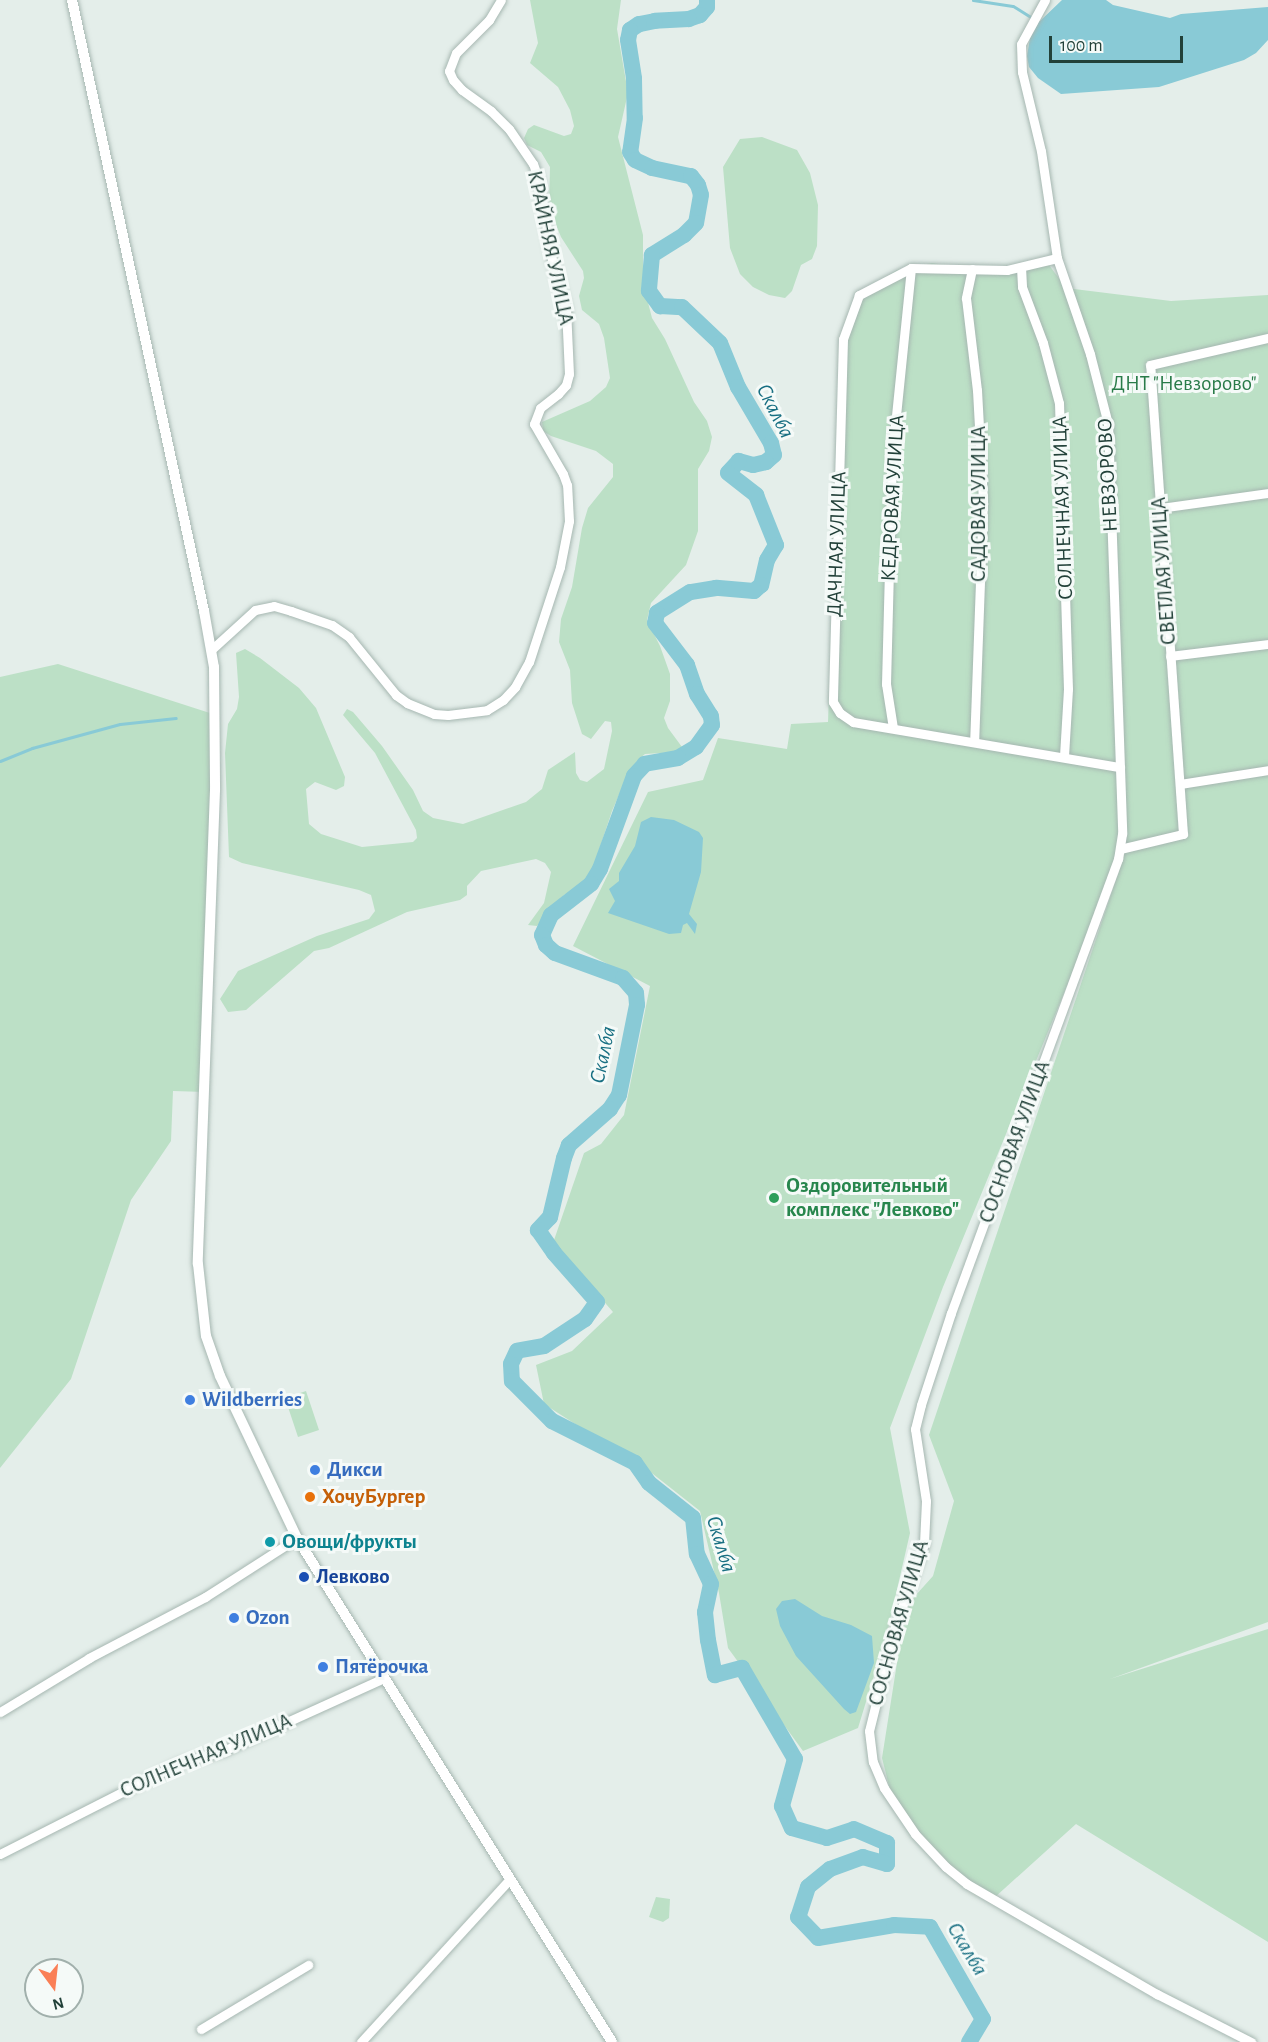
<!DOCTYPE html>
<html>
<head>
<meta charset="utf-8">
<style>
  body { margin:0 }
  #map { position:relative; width:1268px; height:2042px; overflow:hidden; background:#e4eeea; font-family:"Alegreya Sans",sans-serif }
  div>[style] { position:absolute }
  .green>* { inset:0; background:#bce0c6 }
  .water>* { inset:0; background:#89cad6 }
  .stream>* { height:3px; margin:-1.5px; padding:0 1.5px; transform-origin:1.5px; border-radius:1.5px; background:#89cad6 }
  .river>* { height:16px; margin:-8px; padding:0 8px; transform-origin:8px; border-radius:8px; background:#89cad6 }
  .roads { filter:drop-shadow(0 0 2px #a6b7b1) drop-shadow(0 0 2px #a6b7b1) }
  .minor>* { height:9px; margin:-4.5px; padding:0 4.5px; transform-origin:4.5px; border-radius:4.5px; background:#fff }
  .tertiary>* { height:10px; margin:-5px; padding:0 5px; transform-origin:5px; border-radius:5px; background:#fff }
  .dots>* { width:16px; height:16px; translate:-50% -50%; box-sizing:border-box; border:3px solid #f5faf8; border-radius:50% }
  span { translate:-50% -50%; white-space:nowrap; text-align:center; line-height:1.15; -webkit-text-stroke:6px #f5faf8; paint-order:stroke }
  .street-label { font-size:21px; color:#224139 }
  .park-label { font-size:21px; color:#297b49 }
  .leisure-label { font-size:21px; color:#27864d; font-weight:700 }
  .left { translate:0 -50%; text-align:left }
  .shop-label { font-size:21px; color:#366cbe; font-weight:700 }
  .food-label { font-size:21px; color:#c56008; font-weight:700 }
  .culture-label { font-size:21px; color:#0d838f; font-weight:700 }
  .transit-label { font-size:21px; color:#164399; font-weight:700 }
  .water-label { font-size:22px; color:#186f82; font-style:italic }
  .north { position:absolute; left:24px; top:1958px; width:60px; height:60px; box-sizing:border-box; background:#f5faf8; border:2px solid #a1b0ac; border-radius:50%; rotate:165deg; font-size:16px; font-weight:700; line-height:24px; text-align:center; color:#224139 }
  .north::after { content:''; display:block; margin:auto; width:21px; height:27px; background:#fa7f56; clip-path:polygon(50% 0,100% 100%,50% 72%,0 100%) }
  .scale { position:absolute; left:1049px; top:36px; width:134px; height:27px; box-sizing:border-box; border:3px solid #224139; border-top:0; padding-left:8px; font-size:18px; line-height:21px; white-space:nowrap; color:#224139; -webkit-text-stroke:4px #f5faf8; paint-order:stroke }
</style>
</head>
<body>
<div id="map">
  <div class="green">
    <div style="clip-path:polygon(530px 0,621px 0,617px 29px,628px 93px,618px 137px,643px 235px,643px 283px,652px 318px,665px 339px,694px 402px,707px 421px,712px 437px,709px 451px,698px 469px,698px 531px,686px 565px,651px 603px,647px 620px,660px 646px,670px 674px,670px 701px,664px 718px,668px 728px,682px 747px,678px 752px,645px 754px,638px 760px,628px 774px,612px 811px,592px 871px,580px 886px,564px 895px,537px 926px,528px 925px,544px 903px,551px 872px,545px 863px,536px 859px,481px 871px,467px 886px,467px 895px,460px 900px,407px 912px,329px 948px,314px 951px,246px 1010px,228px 1012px,220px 999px,238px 971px,317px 936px,369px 919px,375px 911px,371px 895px,359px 890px,242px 863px,229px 857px,225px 753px,228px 724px,237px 709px,239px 697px,236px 653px,245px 649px,260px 658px,299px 688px,316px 708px,345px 777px,344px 786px,336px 790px,315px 782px,306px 789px,309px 824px,321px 834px,362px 847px,413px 842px,417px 838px,416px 830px,375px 753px,343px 715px,347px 709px,353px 712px,382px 746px,413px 790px,423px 811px,433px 818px,463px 824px,526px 802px,542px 789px,548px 770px,575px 752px,576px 773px,580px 780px,587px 782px,604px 769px,612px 731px,611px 722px,605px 721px,591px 739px,582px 734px,572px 703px,570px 670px,559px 642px,561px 619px,572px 587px,582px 528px,588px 508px,613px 477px,613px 464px,596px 451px,551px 436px,543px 431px,542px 422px,590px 401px,606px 387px,610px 378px,604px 338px,599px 324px,582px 310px,579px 296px,584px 278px,583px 271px,561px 237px,549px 207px,550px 167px,541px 152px,527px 145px,524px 138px,528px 129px,534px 125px,564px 136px,571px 134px,574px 126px,570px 110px,558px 87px,530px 63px,538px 43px)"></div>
    <div style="clip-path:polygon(762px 137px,797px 150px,810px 173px,818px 205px,817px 246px,812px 259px,801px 265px,792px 291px,785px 298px,769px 295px,753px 287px,740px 274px,730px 248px,723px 167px,740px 139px)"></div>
    <div style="clip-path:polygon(932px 263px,999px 273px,1049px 265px,1066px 288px,1171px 301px,1268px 295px,1268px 1622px,1110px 1679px,1268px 1629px,1268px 1942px,1076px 1824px,994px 1898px,954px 1869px,918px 1831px,891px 1794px,882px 1758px,906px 1606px,933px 1576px,954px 1501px,929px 1435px,1125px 853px,1122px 852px,943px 1287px,890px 1428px,910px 1533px,887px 1633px,858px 1728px,803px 1751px,728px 1648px,719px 1593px,700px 1511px,653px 1474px,544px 1404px,536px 1365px,572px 1351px,613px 1312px,553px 1243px,584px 1153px,601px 1144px,624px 1115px,650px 986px,573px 946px,648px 792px,703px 780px,718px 738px,787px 749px,791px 724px,828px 722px,841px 344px,865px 290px,897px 270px)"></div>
    <div style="clip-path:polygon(58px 664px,216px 715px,205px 1092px,173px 1091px,171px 1141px,131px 1200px,71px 1379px,0 1468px,0 677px)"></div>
    <div style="clip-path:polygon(306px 1391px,319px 1430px,298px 1437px,285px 1398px)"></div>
    <div style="clip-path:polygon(656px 1897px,670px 1899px,669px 1918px,663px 1922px,649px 1917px)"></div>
  </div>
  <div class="water">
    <div style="clip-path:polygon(1062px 0,1106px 0,1113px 5px,1170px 18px,1181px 14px,1268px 7px,1268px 40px,1256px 53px,1244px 60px,1159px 87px,1061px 94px,1038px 78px,1029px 67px,1027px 56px,1030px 38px,1039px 22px)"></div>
    <div style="clip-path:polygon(651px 817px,674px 820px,699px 832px,703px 838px,701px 872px,689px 914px,697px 924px,695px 934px,687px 923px,683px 925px,681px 933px,669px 934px,608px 913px,615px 901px,609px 889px,619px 881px,619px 873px,635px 846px,641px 822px)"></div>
    <div style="clip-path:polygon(795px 1599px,822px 1616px,851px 1625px,872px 1636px,874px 1663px,856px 1712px,850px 1714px,844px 1709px,796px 1656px,780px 1626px,776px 1609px,782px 1601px)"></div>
  </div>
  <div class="stream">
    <div style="left:973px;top:0;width:40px;rotate:8.5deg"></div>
    <div style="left:1013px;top:6px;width:31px;rotate:32deg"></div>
    <div style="left:0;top:761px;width:35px;rotate:-22deg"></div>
    <div style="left:32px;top:748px;width:91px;rotate:-15.3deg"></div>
    <div style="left:120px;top:724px;width:56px;rotate:-6.1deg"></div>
  </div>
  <div class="river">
    <div style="left:707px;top:0;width:7px;rotate:90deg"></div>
    <div style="left:707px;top:7px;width:11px;rotate:131deg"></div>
    <div style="left:700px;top:15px;width:12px;rotate:160deg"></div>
    <div style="left:689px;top:19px;width:34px;rotate:177deg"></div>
    <div style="left:655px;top:21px;width:16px;rotate:169deg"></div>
    <div style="left:639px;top:24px;width:11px;rotate:146deg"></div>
    <div style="left:630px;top:30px;width:10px;rotate:101deg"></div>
    <div style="left:628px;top:40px;width:39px;rotate:81deg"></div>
    <div style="left:634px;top:79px;width:39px;rotate:89deg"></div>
    <div style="left:635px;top:118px;width:34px;rotate:98deg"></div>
    <div style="left:630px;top:152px;width:9px;rotate:58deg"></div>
    <div style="left:635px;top:160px;width:19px;rotate:25deg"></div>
    <div style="left:652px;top:168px;width:40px;rotate:12deg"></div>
    <div style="left:691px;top:176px;width:11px;rotate:52deg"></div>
    <div style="left:698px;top:185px;width:10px;rotate:73deg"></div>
    <div style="left:701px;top:195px;width:28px;rotate:100deg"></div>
    <div style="left:696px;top:223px;width:17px;rotate:135deg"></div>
    <div style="left:684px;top:235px;width:38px;rotate:148deg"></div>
    <div style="left:652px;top:255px;width:36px;rotate:95deg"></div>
    <div style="left:649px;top:291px;width:19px;rotate:54deg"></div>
    <div style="left:660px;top:306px;width:22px;rotate:3deg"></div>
    <div style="left:682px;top:307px;width:52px;rotate:43.5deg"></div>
    <div style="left:720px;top:343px;width:48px;rotate:67.8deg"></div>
    <div style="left:738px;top:387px;width:65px;rotate:59.5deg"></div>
    <div style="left:771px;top:443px;width:12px;rotate:76deg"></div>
    <div style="left:774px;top:455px;width:11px;rotate:139deg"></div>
    <div style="left:766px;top:462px;width:13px;rotate:167deg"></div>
    <div style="left:753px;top:465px;width:15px;rotate:-164deg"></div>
    <div style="left:739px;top:461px;width:16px;rotate:133deg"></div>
    <div style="left:728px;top:473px;width:36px;rotate:38deg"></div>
    <div style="left:756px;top:495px;width:54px;rotate:68.2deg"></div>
    <div style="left:776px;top:545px;width:17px;rotate:121deg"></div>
    <div style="left:767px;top:560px;width:26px;rotate:103deg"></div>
    <div style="left:761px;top:585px;width:9px;rotate:139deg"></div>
    <div style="left:754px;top:591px;width:38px;rotate:-175deg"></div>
    <div style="left:716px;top:588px;width:26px;rotate:171deg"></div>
    <div style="left:690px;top:592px;width:39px;rotate:148deg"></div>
    <div style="left:657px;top:613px;width:10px;rotate:101deg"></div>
    <div style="left:655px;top:623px;width:53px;rotate:52.7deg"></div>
    <div style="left:687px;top:665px;width:31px;rotate:71deg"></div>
    <div style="left:697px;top:694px;width:26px;rotate:58deg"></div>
    <div style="left:711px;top:716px;width:9px;rotate:84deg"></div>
    <div style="left:712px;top:725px;width:27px;rotate:126deg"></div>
    <div style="left:696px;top:747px;width:21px;rotate:149deg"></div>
    <div style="left:678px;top:758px;width:34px;rotate:170deg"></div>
    <div style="left:645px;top:764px;width:16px;rotate:133deg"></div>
    <div style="left:634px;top:776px;width:99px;rotate:110.1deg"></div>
    <div style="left:600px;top:869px;width:17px;rotate:121deg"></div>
    <div style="left:591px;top:884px;width:51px;rotate:142.2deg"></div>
    <div style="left:551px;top:915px;width:22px;rotate:114deg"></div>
    <div style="left:542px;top:935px;width:11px;rotate:68deg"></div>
    <div style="left:546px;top:945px;width:12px;rotate:42deg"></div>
    <div style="left:555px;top:953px;width:72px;rotate:20.2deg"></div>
    <div style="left:623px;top:978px;width:20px;rotate:49deg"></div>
    <div style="left:636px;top:993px;width:12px;rotate:85deg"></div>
    <div style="left:637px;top:1005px;width:92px;rotate:101.3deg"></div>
    <div style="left:619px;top:1095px;width:17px;rotate:123deg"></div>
    <div style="left:610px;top:1109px;width:55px;rotate:138.7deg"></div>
    <div style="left:569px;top:1145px;width:14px;rotate:111deg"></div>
    <div style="left:564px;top:1158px;width:61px;rotate:103.3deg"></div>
    <div style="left:550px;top:1217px;width:18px;rotate:133deg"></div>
    <div style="left:538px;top:1230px;width:28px;rotate:55deg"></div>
    <div style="left:554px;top:1253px;width:65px;rotate:48.7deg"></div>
    <div style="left:597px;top:1302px;width:21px;rotate:125deg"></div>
    <div style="left:585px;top:1319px;width:49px;rotate:146.6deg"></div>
    <div style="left:544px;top:1346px;width:27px;rotate:170deg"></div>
    <div style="left:517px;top:1351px;width:14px;rotate:115deg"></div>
    <div style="left:511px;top:1364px;width:17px;rotate:87deg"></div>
    <div style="left:512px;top:1381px;width:57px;rotate:45deg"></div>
    <div style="left:552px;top:1421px;width:93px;rotate:26.8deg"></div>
    <div style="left:635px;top:1463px;width:24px;rotate:55deg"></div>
    <div style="left:649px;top:1483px;width:56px;rotate:38.5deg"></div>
    <div style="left:693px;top:1518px;width:36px;rotate:84deg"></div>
    <div style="left:697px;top:1554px;width:33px;rotate:65deg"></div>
    <div style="left:711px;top:1584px;width:29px;rotate:102deg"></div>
    <div style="left:705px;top:1612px;width:28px;rotate:84deg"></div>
    <div style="left:708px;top:1640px;width:36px;rotate:79deg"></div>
    <div style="left:715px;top:1675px;width:28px;rotate:-15deg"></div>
    <div style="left:742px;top:1668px;width:105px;rotate:59.8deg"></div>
    <div style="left:795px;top:1759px;width:49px;rotate:105.5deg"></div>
    <div style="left:782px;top:1806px;width:24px;rotate:66deg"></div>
    <div style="left:792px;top:1828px;width:36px;rotate:16deg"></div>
    <div style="left:827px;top:1838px;width:28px;rotate:-18deg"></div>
    <div style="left:854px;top:1829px;width:36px;rotate:23deg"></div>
    <div style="left:887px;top:1843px;width:21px;rotate:90deg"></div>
    <div style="left:887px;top:1864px;width:25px;rotate:-164deg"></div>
    <div style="left:863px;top:1857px;width:35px;rotate:160deg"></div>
    <div style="left:830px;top:1869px;width:28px;rotate:141deg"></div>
    <div style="left:808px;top:1887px;width:32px;rotate:108deg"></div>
    <div style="left:798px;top:1917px;width:29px;rotate:46deg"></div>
    <div style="left:818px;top:1938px;width:77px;rotate:-9.7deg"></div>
    <div style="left:894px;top:1925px;width:36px;rotate:3deg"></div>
    <div style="left:930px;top:1927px;width:106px;rotate:60.1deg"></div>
    <div style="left:983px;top:2019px;width:27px;rotate:121deg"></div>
  </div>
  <div class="roads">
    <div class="minor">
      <div style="left:1045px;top:0;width:50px;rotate:118.6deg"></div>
      <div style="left:1021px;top:44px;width:28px;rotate:88deg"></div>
      <div style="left:1022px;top:72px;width:81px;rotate:76.5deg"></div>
      <div style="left:1041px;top:151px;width:108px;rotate:81.5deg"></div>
      <div style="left:1057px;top:258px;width:102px;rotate:71deg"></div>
      <div style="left:1090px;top:354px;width:72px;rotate:75.6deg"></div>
      <div style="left:1108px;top:424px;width:410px;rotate:88deg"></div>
      <div style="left:1122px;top:834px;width:25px;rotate:99deg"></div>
      <div style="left:1118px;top:859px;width:484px;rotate:110.2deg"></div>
      <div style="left:951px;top:1313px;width:97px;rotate:108.1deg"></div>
      <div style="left:921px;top:1405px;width:25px;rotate:104deg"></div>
      <div style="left:915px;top:1429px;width:73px;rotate:81.3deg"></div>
      <div style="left:926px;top:1501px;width:43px;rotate:92.7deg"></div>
      <div style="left:924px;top:1544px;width:91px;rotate:109.2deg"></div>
      <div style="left:894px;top:1630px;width:104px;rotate:103.9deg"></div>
      <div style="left:869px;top:1731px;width:31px;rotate:83deg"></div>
      <div style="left:873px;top:1762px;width:28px;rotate:67deg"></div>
      <div style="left:884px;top:1788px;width:55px;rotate:56deg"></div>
      <div style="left:915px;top:1834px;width:45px;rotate:46.8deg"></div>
      <div style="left:946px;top:1867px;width:27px;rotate:39deg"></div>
      <div style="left:967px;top:1884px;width:220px;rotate:30.1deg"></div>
      <div style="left:1157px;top:1994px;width:106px;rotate:27.1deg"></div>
      <div style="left:1057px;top:258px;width:51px;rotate:166.5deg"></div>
      <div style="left:1007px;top:270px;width:96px;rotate:-178.8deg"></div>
      <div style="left:911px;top:268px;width:59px;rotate:152.6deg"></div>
      <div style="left:859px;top:295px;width:47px;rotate:110deg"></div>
      <div style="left:843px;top:339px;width:363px;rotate:91.6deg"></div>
      <div style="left:833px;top:702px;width:13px;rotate:58deg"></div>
      <div style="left:840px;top:713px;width:16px;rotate:35deg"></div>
      <div style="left:853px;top:722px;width:271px;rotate:9.6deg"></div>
      <div style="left:1021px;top:267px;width:20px;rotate:87deg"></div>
      <div style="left:1022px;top:287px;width:60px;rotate:69.4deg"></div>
      <div style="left:1043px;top:343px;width:62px;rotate:75.1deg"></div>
      <div style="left:1059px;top:403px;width:286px;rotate:88.2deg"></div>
      <div style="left:1068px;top:689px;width:67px;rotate:93.4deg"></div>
      <div style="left:972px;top:269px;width:30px;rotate:102deg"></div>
      <div style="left:966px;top:298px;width:93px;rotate:83.2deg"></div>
      <div style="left:977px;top:390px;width:110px;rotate:86.9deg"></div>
      <div style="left:983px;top:500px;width:241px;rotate:92.1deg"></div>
      <div style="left:1160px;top:508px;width:109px;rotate:-7.9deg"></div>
      <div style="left:211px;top:650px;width:59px;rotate:-42.3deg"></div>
      <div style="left:255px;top:610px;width:19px;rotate:-12deg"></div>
      <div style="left:274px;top:606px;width:18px;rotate:16deg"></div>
      <div style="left:291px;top:611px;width:43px;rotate:18.9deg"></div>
      <div style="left:332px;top:625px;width:21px;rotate:35deg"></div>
      <div style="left:349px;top:637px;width:75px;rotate:51deg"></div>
      <div style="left:396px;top:695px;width:14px;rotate:36deg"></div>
      <div style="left:407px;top:703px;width:29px;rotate:22deg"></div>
      <div style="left:434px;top:714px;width:14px;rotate:4deg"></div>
      <div style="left:448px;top:715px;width:39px;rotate:-7deg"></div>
      <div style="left:487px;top:710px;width:19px;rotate:-32deg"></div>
      <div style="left:503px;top:700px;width:18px;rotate:-47deg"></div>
      <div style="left:515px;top:687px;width:29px;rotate:-61deg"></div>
      <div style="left:529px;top:662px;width:100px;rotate:-71.9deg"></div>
      <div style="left:560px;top:567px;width:47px;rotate:-78.9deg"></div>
      <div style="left:569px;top:521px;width:36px;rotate:-93deg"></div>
      <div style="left:567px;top:485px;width:12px;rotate:-110deg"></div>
      <div style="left:563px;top:474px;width:58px;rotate:-120.1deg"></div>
      <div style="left:534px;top:424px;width:17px;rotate:-69deg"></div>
      <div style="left:540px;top:408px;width:23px;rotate:-38deg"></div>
      <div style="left:558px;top:394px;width:12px;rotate:-48deg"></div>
      <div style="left:566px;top:385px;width:11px;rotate:-75deg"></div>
      <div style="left:569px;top:374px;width:66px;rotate:-92.6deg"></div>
      <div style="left:566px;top:308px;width:50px;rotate:-106.3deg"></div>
      <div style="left:552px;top:260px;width:80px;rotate:-99.3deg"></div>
      <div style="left:539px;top:181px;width:18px;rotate:-109deg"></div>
      <div style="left:533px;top:164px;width:42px;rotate:-124.4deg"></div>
      <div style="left:509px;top:129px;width:25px;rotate:-135deg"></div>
      <div style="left:491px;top:111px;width:36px;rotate:-144deg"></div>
      <div style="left:462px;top:90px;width:13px;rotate:-132deg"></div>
      <div style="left:453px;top:80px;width:10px;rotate:-114deg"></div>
      <div style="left:449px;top:71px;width:19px;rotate:-69deg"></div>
      <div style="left:456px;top:53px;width:47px;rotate:-45deg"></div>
      <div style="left:489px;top:20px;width:23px;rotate:-59deg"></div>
      <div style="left:1170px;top:656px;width:99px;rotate:-7deg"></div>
      <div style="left:893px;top:728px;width:45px;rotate:-99deg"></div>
      <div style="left:886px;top:684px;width:229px;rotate:-88.5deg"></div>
      <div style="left:892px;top:455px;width:188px;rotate:-84.2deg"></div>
      <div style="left:1180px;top:784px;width:89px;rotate:-9deg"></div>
      <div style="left:1120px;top:849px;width:65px;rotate:-13.4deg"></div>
      <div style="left:1183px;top:834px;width:470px;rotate:-94deg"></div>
      <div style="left:1150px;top:365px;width:121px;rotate:-12.9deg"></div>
      <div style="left:0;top:1712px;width:104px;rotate:-31.2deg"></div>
      <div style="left:89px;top:1658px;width:131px;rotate:-27.7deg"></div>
      <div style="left:205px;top:1597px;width:109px;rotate:-32.7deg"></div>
      <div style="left:0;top:1854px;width:201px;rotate:-26.9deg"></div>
      <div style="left:179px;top:1763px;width:46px;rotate:-15.3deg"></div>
      <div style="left:223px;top:1751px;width:175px;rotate:-24.4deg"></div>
      <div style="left:201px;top:2029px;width:125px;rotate:-30.9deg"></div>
      <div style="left:361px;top:2042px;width:219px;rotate:-47.6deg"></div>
    </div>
    <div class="tertiary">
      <div style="left:72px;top:0;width:625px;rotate:77.81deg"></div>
      <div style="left:204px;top:611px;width:57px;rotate:79.9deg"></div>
      <div style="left:214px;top:667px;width:123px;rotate:89.5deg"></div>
      <div style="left:215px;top:790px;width:474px;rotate:92.1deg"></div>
      <div style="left:198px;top:1264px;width:72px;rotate:83.7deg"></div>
      <div style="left:206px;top:1336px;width:42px;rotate:70.7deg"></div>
      <div style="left:220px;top:1376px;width:179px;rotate:64.6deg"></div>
      <div style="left:297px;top:1538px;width:594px;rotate:57.99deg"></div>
    </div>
  </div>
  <div class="dots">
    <div style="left:774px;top:1198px;background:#2e9e5b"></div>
    <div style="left:190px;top:1400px;background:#3f7fe0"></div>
    <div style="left:315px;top:1470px;background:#3f7fe0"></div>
    <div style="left:310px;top:1497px;background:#e8710a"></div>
    <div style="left:270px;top:1542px;background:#0f9aa8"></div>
    <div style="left:304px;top:1577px;background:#1a4fb4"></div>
    <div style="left:234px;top:1618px;background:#3f7fe0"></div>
    <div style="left:323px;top:1667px;background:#3f7fe0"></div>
  </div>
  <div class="street-label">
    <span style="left:550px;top:248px;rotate:78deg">КРАЙНЯЯ УЛИЦА</span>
    <span style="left:1108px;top:475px;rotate:-93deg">НЕВЗОРОВО</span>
    <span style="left:893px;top:498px;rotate:-87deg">КЕДРОВАЯ УЛИЦА</span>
    <span style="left:979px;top:504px;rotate:-90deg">САДОВАЯ УЛИЦА</span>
    <span style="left:1063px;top:508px;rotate:-92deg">СОЛНЕЧНАЯ УЛИЦА</span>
    <span style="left:837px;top:544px;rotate:-88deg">ДАЧНАЯ УЛИЦА</span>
    <span style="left:1164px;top:571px;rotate:-94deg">СВЕТЛАЯ УЛИЦА</span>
    <span style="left:1015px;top:1142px;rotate:-70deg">СОСНОВАЯ УЛИЦА</span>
    <span style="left:899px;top:1623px;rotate:-74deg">СОСНОВАЯ УЛИЦА</span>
    <span style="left:206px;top:1756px;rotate:-23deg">СОЛНЕЧНАЯ УЛИЦА</span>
  </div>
  <div class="park-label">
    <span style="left:1184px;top:384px">ДНТ "Невзорово"</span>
  </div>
  <div class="leisure-label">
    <span class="left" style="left:786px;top:1198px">Оздоровительный<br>комплекс "Левково"</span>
  </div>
  <div class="shop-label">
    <span class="left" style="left:202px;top:1400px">Wildberries</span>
    <span class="left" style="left:327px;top:1470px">Дикси</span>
    <span class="left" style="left:246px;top:1618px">Ozon</span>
    <span class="left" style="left:335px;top:1667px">Пятёрочка</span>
  </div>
  <div class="food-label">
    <span class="left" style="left:322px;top:1497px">ХочуБургер</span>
  </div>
  <div class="culture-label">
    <span class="left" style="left:282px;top:1542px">Овощи/фрукты</span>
  </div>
  <div class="transit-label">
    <span class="left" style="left:316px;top:1577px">Левково</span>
  </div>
  <div class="water-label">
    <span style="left:775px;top:411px;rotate:63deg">Скалба</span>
    <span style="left:603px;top:1055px;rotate:-78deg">Скалба</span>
    <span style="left:721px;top:1544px;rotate:73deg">Скалба</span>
    <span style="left:967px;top:1949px;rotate:59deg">Скалба</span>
  </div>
  <div class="north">N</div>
  <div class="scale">100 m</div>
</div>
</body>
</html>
